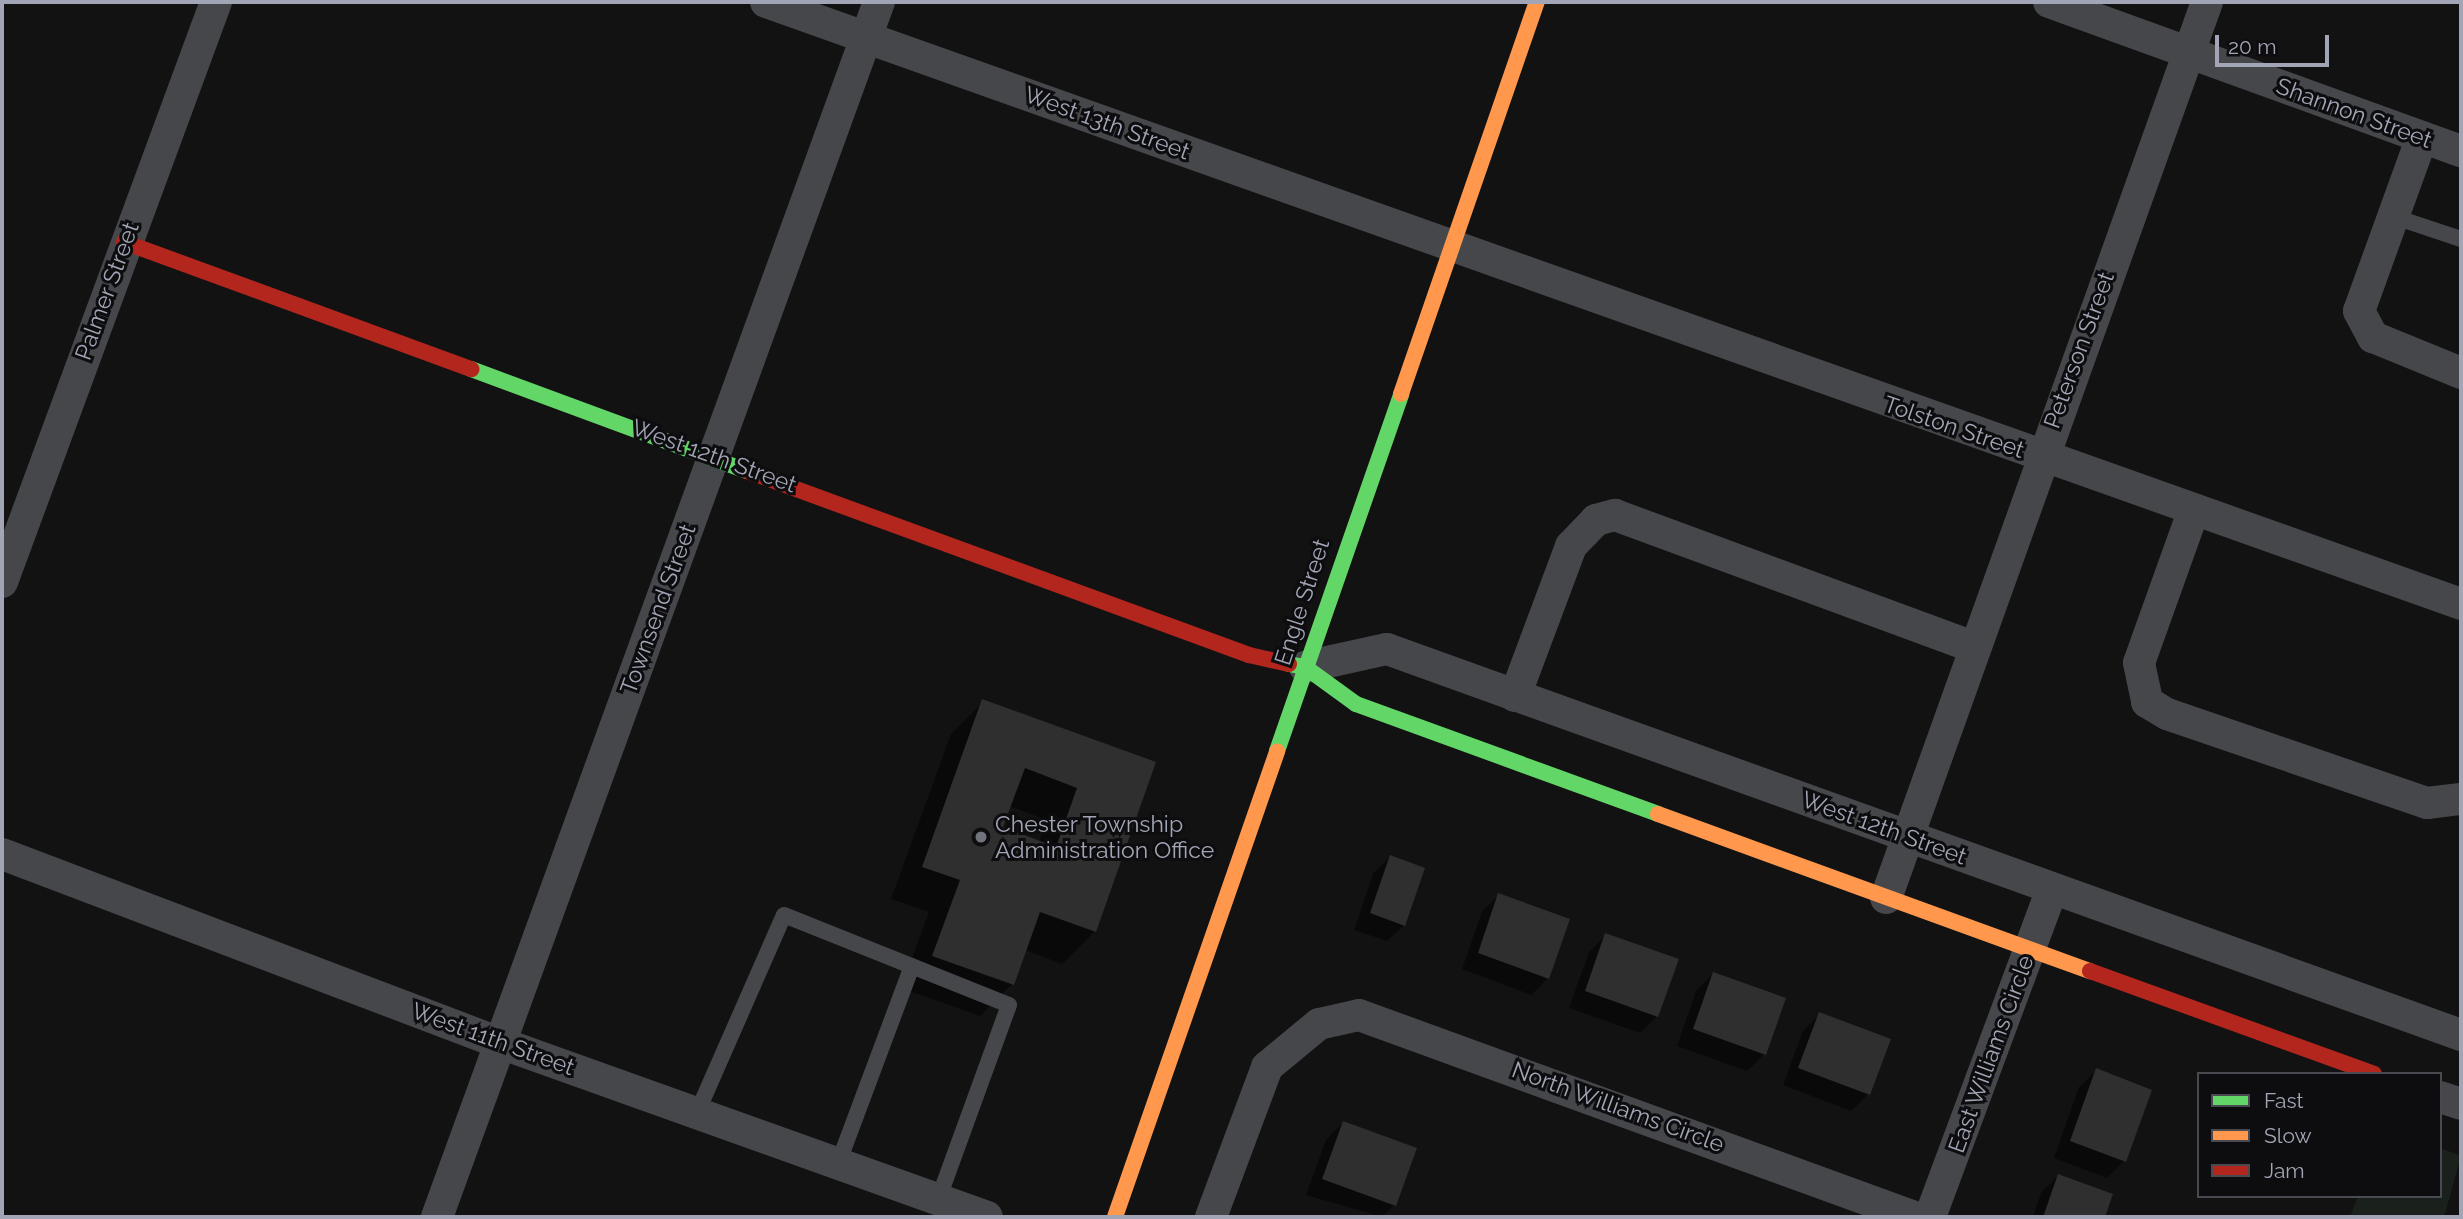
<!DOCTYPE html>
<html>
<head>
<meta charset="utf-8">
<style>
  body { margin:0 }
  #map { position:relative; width:2463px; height:1219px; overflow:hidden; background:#121212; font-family:Raleway,sans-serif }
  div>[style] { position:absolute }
  .green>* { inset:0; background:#1a211c }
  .shadow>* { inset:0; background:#0007 }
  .building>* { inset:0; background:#2f2f30 }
  .lane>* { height:16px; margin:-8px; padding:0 8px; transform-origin:8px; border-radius:8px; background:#46474b }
  .street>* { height:32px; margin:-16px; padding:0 16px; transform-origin:16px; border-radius:16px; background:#46474b }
  .fast>* { height:16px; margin:-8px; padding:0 8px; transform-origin:8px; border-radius:8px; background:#63d668 }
  .slow>* { height:16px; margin:-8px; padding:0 8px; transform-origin:8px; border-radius:8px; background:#ff974d }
  .jam>* { height:16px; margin:-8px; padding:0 8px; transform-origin:8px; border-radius:8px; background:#b3261e }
  .dots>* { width:19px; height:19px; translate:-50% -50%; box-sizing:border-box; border:4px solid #0d0c0e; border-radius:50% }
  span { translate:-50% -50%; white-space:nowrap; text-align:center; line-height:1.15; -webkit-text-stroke:6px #0d0c0e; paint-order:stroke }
  .street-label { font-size:23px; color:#a2a5b5 }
  .poi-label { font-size:23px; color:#a2a5b5 }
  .left { translate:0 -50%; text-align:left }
  .frame { position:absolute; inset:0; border:4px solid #a2a5b5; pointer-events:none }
  .legend { position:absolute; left:2197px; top:1072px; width:245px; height:126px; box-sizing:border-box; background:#0d0c0e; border:2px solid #494951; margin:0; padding:9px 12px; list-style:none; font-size:21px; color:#a2a5b5 }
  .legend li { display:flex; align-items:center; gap:14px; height:35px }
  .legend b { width:35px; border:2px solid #494951 }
  .scale { position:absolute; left:2215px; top:35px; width:114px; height:32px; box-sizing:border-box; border:4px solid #a2a5b5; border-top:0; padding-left:9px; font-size:21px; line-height:24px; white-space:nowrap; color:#a2a5b5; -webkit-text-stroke:5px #0d0c0e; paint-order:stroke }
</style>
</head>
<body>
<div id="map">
  <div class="green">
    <div style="clip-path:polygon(2440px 1148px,2461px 1156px,2444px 1217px,2350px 1217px,2358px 1196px,2440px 1196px)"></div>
  </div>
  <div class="shadow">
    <div style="clip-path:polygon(evenodd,983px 702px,1154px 763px,1094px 932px,1062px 964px,1025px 950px,1012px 984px,980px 1016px,901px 988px,929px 912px,891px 899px,951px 734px,983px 702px,1009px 806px,1047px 820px,1039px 842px,1001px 828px,1009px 806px)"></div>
    <div style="clip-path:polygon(1390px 857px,1404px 925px,1387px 941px,1354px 930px,1373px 874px)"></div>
    <div style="clip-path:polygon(1499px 895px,1548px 978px,1531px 995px,1462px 969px,1482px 912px)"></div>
    <div style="clip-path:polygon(1606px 935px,1657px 1016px,1640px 1033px,1569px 1008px,1589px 952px)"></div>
    <div style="clip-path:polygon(1713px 974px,1764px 1054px,1747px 1071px,1677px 1046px,1696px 991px)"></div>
    <div style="clip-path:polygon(1820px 1014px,1868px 1094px,1851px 1111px,1783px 1085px,1803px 1031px)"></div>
    <div style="clip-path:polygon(2096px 1071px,2124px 1161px,2107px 1178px,2054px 1158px,2079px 1087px)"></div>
    <div style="clip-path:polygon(1343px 1123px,1394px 1205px,1382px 1217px,1306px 1195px,1326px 1140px)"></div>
    <div style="clip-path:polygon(2058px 1176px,2111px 1195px,2103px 1217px,2033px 1217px,2041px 1193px)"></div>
  </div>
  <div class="building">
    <div style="clip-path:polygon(evenodd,982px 699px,1156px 762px,1096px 932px,1040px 912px,1014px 985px,932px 956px,960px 880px,922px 867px,982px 699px,1025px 768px,1077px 788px,1056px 847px,1003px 827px,1025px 768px)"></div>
    <div style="clip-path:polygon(1390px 855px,1425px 868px,1405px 926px,1370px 913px)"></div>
    <div style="clip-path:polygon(1498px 893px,1570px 919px,1549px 979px,1478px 953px)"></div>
    <div style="clip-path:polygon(1605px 933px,1679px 959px,1658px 1017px,1585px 991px)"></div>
    <div style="clip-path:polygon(1713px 972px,1786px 998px,1766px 1055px,1693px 1029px)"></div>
    <div style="clip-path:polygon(1819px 1012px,1891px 1039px,1870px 1095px,1798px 1068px)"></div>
    <div style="clip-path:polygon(2096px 1068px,2152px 1090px,2126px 1162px,2070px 1141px)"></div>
    <div style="clip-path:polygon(1343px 1121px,1417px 1148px,1396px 1206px,1322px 1179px)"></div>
    <div style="clip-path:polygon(2058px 1174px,2113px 1194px,2105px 1217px,2043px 1217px)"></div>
  </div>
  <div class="lane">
    <div style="left:2392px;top:216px;width:73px;rotate:18.4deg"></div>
    <div style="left:697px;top:1113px;width:216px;rotate:-66.3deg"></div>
    <div style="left:784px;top:915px;width:242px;rotate:21.8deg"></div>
    <div style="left:1009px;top:1005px;width:208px;rotate:110deg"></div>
    <div style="left:838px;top:1164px;width:211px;rotate:-69.5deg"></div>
  </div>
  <div class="street">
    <div style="left:766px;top:2px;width:1799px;rotate:19.55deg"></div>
    <div style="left:2049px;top:2px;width:438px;rotate:19.9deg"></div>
    <div style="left:2422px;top:137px;width:185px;rotate:109.9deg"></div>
    <div style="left:2359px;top:311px;width:30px;rotate:62deg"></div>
    <div style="left:2373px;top:337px;width:95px;rotate:22.2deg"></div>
    <div style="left:2193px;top:512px;width:160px;rotate:109.7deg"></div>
    <div style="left:2139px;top:663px;width:40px;rotate:78deg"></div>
    <div style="left:2147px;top:702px;width:23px;rotate:31deg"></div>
    <div style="left:2167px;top:714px;width:275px;rotate:18.9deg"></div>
    <div style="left:2427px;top:803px;width:34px;rotate:-7deg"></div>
    <div style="left:2px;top:582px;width:618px;rotate:-69.75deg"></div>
    <div style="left:1305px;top:667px;width:84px;rotate:-12.4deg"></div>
    <div style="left:1387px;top:649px;width:1141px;rotate:19.77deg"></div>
    <div style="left:1515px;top:696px;width:160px;rotate:-69.5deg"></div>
    <div style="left:1571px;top:546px;width:36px;rotate:-46deg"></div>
    <div style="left:1596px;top:520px;width:20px;rotate:-15deg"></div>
    <div style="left:1615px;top:515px;width:382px;rotate:20.2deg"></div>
    <div style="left:2px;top:854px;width:533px;rotate:20.78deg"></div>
    <div style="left:500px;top:1043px;width:517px;rotate:19.66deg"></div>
    <div style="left:1886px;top:898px;width:952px;rotate:-70.29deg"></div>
    <div style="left:2440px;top:1097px;width:22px;rotate:18deg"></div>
    <div style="left:437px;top:1217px;width:1293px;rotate:-70.01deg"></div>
    <div style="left:1211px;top:1217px;width:160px;rotate:-69.5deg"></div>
    <div style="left:1267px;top:1067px;width:67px;rotate:-39.6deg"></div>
    <div style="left:1319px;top:1024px;width:41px;rotate:-12.7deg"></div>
    <div style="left:1359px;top:1015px;width:592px;rotate:19.97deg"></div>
    <div style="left:1930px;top:1217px;width:348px;rotate:-69.6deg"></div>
  </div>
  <div class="fast">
    <div style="left:471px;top:369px;width:294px;rotate:20.3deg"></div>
    <div style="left:1289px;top:664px;width:16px;rotate:11deg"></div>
    <div style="left:1305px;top:667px;width:63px;rotate:36deg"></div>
    <div style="left:1356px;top:704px;width:321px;rotate:20deg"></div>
    <div style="left:1277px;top:751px;width:378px;rotate:-70.8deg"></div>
  </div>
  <div class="slow">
    <div style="left:1401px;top:394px;width:415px;rotate:-70.9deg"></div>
    <div style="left:1658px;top:814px;width:460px;rotate:20deg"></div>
    <div style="left:1115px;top:1217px;width:493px;rotate:-70.8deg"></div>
  </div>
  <div class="jam">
    <div style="left:124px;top:242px;width:370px;rotate:20.1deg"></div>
    <div style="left:747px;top:471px;width:535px;rotate:20.13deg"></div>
    <div style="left:1249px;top:655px;width:41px;rotate:12.7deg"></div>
    <div style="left:2090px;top:971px;width:302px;rotate:19.9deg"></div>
  </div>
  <div class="dots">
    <div style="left:981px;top:837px;background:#70727c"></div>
  </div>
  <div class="street-label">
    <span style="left:2354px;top:113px;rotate:20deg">Shannon Street</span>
    <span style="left:1107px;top:123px;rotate:20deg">West 13th Street</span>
    <span style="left:107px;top:291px;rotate:-70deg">Palmer Street</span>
    <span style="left:2079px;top:350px;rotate:-70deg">Peterson Street</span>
    <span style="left:1954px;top:427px;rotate:19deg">Tolston Street</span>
    <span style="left:714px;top:456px;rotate:20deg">West 12th Street</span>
    <span style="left:1302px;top:602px;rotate:-72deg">Engle Street</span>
    <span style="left:658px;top:609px;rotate:-70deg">Townsend Street</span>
    <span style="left:1884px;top:828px;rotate:20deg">West 12th Street</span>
    <span style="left:493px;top:1039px;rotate:20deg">West 11th Street</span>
    <span style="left:1991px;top:1054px;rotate:-70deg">East Williams Circle</span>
    <span style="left:1618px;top:1107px;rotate:20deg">North Williams Circle</span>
  </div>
  <div class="poi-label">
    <span class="left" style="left:995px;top:837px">Chester Township<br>Administration Office</span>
  </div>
  <div class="frame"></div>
  <ul class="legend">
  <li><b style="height:9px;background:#63d668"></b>Fast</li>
  <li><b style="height:9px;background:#ff974d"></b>Slow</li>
  <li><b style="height:9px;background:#b3261e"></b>Jam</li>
  </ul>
  <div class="scale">20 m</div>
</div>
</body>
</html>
